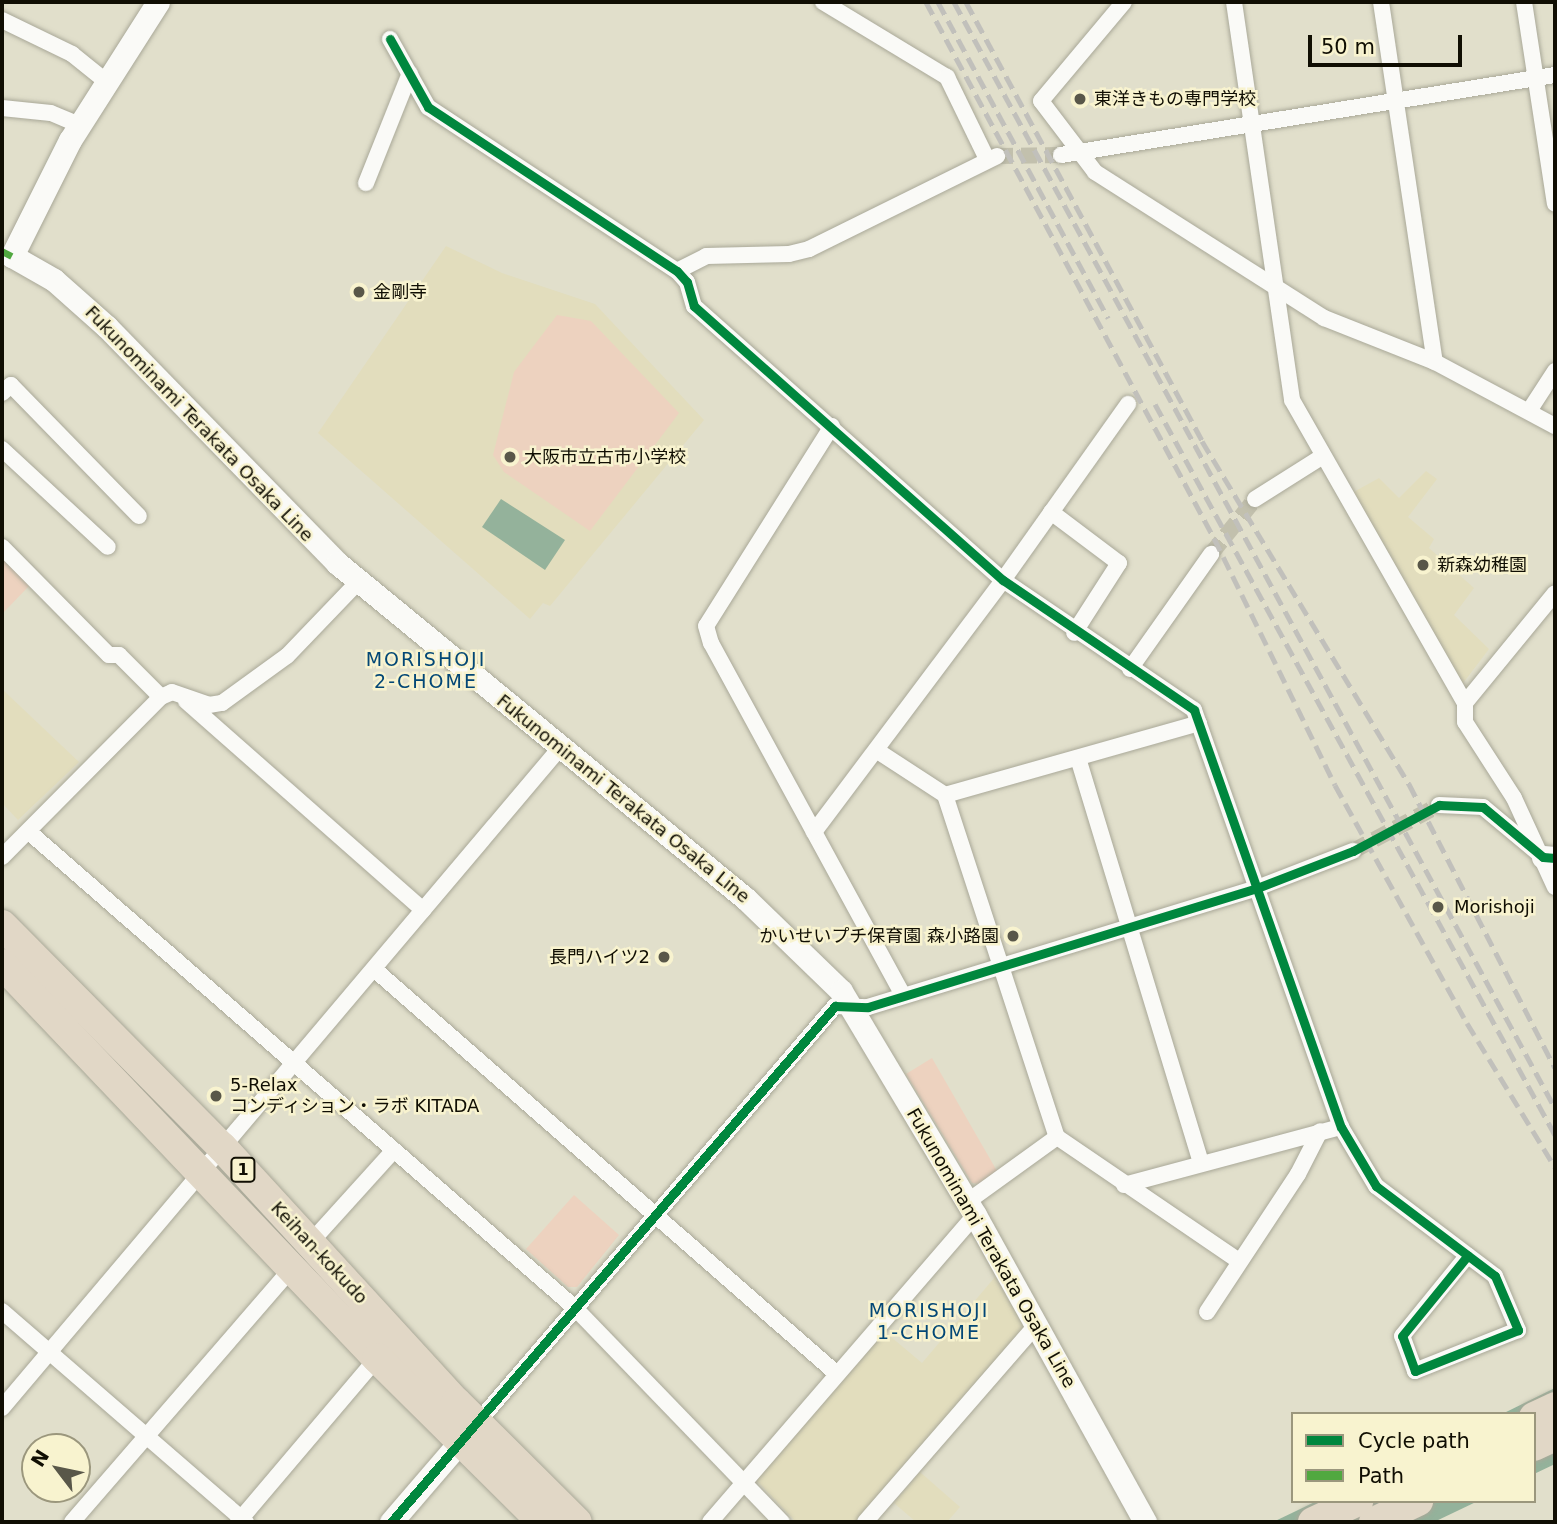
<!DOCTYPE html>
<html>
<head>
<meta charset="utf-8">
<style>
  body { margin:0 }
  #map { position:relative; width:1557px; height:1524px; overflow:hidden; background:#e1dfcb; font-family:"DejaVu Sans","Noto Sans JP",sans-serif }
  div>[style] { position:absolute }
  .built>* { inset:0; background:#e2ddbd }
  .green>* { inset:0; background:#edd2bf }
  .water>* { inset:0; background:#94b29b }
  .street-tunnel>* { height:16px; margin-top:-8px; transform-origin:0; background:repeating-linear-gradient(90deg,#c2c0ad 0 16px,transparent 0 24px) }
  .roads { filter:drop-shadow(0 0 2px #a9a898) drop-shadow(0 0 2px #a9a898) }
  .street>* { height:16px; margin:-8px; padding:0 8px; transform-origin:8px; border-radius:8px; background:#fafaf7 }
  .secondary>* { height:23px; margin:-11.5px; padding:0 11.5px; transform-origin:11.5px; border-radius:11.5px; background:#fafaf7 }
  .highway>* { height:30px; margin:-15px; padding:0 15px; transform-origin:15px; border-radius:15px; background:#e1d7c6 }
  .rail>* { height:5px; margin-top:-2.5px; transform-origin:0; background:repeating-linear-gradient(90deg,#c1c0bb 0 14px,transparent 0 21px) }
  .quiet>* { height:7px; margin-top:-3.5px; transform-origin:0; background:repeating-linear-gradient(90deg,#51a840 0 14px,transparent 0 21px) }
  .cycleway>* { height:9px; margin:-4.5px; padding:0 4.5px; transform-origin:4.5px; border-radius:4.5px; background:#00873e }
  .dots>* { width:19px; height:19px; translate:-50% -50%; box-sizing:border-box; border:4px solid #f8f3cf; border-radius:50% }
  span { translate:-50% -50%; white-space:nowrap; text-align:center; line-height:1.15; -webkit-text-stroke:5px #f8f3cf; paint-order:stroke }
  .shield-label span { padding:2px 5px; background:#f8f3cf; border:2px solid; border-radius:5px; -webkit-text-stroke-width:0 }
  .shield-label { font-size:16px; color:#100e03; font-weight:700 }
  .poi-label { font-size:18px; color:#100e03 }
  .left { translate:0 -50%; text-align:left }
  .right { translate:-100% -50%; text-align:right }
  .street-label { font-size:18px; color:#100e03 }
  .neighbourhood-label { font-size:19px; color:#034776; letter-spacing:2px }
  .frame { position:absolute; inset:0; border:4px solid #100e03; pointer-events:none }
  .legend { position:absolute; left:1291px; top:1412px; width:245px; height:91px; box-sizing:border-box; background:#f8f3cf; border:2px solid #9b977d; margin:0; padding:9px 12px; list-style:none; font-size:21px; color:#100e03 }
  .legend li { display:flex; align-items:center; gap:14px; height:35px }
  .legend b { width:35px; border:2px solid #9b977d }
  .north { position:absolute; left:21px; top:1433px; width:70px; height:70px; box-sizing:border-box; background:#f8f3cf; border:2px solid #9b977d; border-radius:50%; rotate:302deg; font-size:19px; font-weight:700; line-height:28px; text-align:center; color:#100e03 }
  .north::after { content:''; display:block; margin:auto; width:24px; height:32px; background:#595749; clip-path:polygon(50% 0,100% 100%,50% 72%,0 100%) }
  .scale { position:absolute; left:1308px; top:35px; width:154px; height:32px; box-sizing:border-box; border:4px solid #100e03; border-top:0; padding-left:9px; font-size:21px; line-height:24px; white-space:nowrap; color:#100e03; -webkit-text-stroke:5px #f8f3cf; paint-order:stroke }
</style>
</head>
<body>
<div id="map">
  <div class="built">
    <div style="clip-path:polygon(446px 246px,502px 273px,595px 304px,704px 420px,550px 606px,543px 603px,530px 619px,318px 433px)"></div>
    <div style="clip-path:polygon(1426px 471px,1437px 479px,1408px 517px,1434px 539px,1429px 548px,1474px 588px,1454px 615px,1489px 649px,1460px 687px,1350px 494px,1379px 478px,1399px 498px)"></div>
    <div style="clip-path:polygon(2px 689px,79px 762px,18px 820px,2px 803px)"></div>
    <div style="clip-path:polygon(995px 1277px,1024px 1327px,855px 1522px,796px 1522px,755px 1479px,884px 1331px,922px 1363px)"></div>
    <div style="clip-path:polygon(920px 1472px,960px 1507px,947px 1522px,916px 1522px,894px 1503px)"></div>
  </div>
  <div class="green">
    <div style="clip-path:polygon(557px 315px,591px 321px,679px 413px,590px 531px,504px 472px,493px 455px,514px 372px)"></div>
    <div style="clip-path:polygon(2px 555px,30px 585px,2px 614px)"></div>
    <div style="clip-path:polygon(932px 1058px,997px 1171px,980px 1184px,972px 1183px,906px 1074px)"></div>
    <div style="clip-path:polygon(574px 1195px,619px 1235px,577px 1287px,568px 1287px,526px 1249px)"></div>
  </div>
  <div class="water">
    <div style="clip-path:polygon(501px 499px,565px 540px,545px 570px,482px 527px)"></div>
    <div style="clip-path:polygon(1555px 1388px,1555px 1464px,1534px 1474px,1534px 1414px,1502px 1414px)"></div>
    <div style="clip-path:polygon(1317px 1501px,1478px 1501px,1434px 1522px,1273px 1522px)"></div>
  </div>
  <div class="street-tunnel">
    <div style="left:997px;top:156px;width:64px;rotate:-0.9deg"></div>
    <div style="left:1211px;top:554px;width:70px;rotate:-51.3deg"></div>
    <div style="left:1353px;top:851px;width:98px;rotate:-28.1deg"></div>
  </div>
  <div class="roads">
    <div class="street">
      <div style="left:823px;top:2px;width:145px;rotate:31.2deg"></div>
      <div style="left:947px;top:77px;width:89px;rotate:64deg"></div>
      <div style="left:1124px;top:2px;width:129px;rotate:130deg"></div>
      <div style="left:1041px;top:101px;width:89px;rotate:52.7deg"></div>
      <div style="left:1095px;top:172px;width:272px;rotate:32.5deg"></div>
      <div style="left:1324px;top:318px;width:119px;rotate:21.6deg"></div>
      <div style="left:1435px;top:362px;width:136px;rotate:28.1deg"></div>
      <div style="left:1234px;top:2px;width:402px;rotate:81.7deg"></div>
      <div style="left:1292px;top:400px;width:349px;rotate:60.3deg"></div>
      <div style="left:1465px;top:703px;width:19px;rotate:90deg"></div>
      <div style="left:1465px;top:722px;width:90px;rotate:57.2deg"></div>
      <div style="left:1514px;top:798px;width:98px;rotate:65.3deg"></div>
      <div style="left:1381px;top:2px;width:364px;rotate:81.5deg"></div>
      <div style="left:1524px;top:2px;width:204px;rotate:81.3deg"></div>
      <div style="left:2px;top:20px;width:78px;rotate:25.9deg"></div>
      <div style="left:72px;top:54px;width:45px;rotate:38.7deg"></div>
      <div style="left:390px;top:39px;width:78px;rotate:60.8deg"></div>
      <div style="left:428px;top:107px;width:298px;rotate:33.4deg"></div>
      <div style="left:677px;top:271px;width:15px;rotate:48deg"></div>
      <div style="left:687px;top:282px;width:25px;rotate:74deg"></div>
      <div style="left:694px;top:306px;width:413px;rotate:41.6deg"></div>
      <div style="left:1003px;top:580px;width:231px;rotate:34.2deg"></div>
      <div style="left:1194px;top:710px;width:442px;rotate:70.6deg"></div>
      <div style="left:1341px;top:1127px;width:69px;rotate:59.3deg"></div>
      <div style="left:1376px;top:1186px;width:149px;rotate:37.1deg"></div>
      <div style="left:1495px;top:1276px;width:59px;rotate:66.9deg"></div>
      <div style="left:1518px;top:1330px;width:111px;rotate:158.3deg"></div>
      <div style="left:1415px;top:1371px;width:37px;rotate:-110deg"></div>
      <div style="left:1402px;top:1336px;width:104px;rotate:-50.8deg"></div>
      <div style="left:2px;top:108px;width:49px;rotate:5.8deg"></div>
      <div style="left:51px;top:113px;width:30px;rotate:23deg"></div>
      <div style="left:1061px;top:155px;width:500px;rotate:-9.2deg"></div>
      <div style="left:366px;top:183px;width:118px;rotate:-68.2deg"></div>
      <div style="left:677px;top:271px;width:33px;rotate:-27deg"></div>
      <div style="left:706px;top:256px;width:83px;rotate:-1.4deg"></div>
      <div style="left:789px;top:254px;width:21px;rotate:-14deg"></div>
      <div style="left:809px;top:249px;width:210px;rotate:-26.3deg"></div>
      <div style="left:2px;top:393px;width:12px;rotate:-42deg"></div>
      <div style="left:11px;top:385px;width:183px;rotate:45.7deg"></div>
      <div style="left:1529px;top:411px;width:48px;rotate:-57deg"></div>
      <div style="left:832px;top:426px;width:236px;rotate:122.2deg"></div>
      <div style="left:706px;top:626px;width:18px;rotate:74deg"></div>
      <div style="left:711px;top:643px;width:401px;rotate:61.4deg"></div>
      <div style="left:2px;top:449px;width:144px;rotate:42.8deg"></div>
      <div style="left:1255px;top:499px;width:80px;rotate:-32.3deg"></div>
      <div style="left:1051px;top:512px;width:85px;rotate:36.9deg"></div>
      <div style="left:1119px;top:563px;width:83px;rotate:122.7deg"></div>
      <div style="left:2px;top:547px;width:152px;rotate:45.3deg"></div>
      <div style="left:109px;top:655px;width:10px"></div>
      <div style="left:119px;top:655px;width:59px;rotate:45deg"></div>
      <div style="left:1130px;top:669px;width:141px;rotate:-54.8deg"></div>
      <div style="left:186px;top:701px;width:316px;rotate:41.4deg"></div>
      <div style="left:1465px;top:703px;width:142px;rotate:-50.7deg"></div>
      <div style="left:876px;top:750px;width:82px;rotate:33.1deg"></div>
      <div style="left:945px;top:795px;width:360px;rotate:71.9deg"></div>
      <div style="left:1078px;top:758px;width:424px;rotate:73.1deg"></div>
      <div style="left:945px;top:795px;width:264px;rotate:-15.8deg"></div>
      <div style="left:1439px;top:805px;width:44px;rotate:2.6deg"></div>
      <div style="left:1483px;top:807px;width:72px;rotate:39.9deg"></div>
      <div style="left:29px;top:832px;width:724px;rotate:41.08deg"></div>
      <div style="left:575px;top:1308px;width:298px;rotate:46deg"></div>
      <div style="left:814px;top:832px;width:315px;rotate:-53.1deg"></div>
      <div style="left:1003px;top:580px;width:216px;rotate:-54.6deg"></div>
      <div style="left:2px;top:857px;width:226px;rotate:-45.2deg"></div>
      <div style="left:161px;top:697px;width:12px;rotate:-24deg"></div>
      <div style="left:172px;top:692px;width:39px;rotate:19deg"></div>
      <div style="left:209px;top:705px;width:13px;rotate:-9deg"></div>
      <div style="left:222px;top:703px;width:80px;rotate:-35.9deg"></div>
      <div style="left:287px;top:656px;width:104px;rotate:-46.2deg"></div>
      <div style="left:374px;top:969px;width:615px;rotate:41.18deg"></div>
      <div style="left:1124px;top:1185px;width:225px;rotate:-15deg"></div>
      <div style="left:967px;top:1202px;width:111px;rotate:-35.8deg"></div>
      <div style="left:1057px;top:1137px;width:220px;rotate:34.3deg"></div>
      <div style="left:310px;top:1243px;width:125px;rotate:-47.9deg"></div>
      <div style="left:2px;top:1311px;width:323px;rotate:40.9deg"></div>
      <div style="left:1207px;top:1312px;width:165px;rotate:-56.6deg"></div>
      <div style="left:1298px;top:1174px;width:48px;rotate:-62.9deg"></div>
      <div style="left:2px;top:1408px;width:864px;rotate:-49.79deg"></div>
      <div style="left:478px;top:1422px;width:548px;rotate:-49.36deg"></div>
      <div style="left:835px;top:1006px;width:33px;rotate:2deg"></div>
      <div style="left:868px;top:1007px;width:407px;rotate:-17deg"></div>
      <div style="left:1257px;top:888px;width:103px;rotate:-21.1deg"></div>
      <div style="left:72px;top:1522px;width:336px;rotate:-49.1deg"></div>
      <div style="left:238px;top:1522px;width:215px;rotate:-49.7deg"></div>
      <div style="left:710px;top:1522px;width:406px;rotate:-49.2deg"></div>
      <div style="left:865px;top:1522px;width:261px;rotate:-49deg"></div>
    </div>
    <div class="secondary">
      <div style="left:158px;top:2px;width:164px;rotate:122.5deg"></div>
      <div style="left:70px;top:140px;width:130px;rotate:116.6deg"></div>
      <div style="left:12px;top:256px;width:48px;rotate:29.7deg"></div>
      <div style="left:54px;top:280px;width:71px;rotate:41.6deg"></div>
      <div style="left:107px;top:327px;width:330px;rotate:45.7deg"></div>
      <div style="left:337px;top:563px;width:529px;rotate:39.4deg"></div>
      <div style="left:746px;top:899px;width:132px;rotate:44.1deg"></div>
      <div style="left:841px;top:991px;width:261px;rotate:59.1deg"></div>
      <div style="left:975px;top:1215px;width:351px;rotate:61deg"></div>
      <div style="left:1543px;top:857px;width:12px;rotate:5deg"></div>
      <div style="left:391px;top:1522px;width:123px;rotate:-49.3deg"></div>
    </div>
    <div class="highway">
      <div style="left:2px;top:925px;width:313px;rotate:45.3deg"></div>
      <div style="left:222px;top:1147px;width:346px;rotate:47.5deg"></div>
      <div style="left:456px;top:1402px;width:170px;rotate:44.8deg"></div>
      <div style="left:2px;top:964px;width:544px;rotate:46.42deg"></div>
      <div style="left:377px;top:1358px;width:233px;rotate:44.8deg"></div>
      <div style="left:1534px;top:1417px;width:23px;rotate:-25deg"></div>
      <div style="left:1534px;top:1446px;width:23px;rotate:-25deg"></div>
      <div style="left:1313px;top:1522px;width:50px;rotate:-25deg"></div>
      <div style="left:1374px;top:1522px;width:49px;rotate:-25.5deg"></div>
    </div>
  </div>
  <div class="rail">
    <div style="left:926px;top:2px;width:608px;rotate:61.75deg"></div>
    <div style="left:1214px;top:538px;width:275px;rotate:63.9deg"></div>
    <div style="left:1335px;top:785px;width:272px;rotate:61deg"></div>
    <div style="left:1467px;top:1023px;width:169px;rotate:58.6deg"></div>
    <div style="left:938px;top:2px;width:359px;rotate:61.7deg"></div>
    <div style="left:954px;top:2px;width:1259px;rotate:61.48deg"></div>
    <div style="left:966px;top:2px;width:498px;rotate:61.7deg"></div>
    <div style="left:1202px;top:441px;width:401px;rotate:58.9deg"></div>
    <div style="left:1409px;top:784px;width:319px;rotate:62.8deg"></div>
    <div style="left:1155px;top:404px;width:833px;rotate:61.31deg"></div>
  </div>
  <div class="quiet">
    <div style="left:2px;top:251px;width:11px;rotate:27deg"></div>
  </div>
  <div class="cycleway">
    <div style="left:390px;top:39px;width:78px;rotate:60.8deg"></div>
    <div style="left:428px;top:107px;width:298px;rotate:33.4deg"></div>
    <div style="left:677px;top:271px;width:15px;rotate:48deg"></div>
    <div style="left:687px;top:282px;width:25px;rotate:74deg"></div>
    <div style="left:694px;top:306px;width:413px;rotate:41.6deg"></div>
    <div style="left:1003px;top:580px;width:231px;rotate:34.2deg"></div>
    <div style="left:1194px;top:710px;width:442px;rotate:70.6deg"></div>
    <div style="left:1341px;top:1127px;width:69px;rotate:59.3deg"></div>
    <div style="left:1376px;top:1186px;width:149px;rotate:37.1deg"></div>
    <div style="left:1495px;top:1276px;width:59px;rotate:66.9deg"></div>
    <div style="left:1518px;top:1330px;width:111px;rotate:158.3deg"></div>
    <div style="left:1415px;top:1371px;width:37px;rotate:-110deg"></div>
    <div style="left:1402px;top:1336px;width:104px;rotate:-50.8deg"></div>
    <div style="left:391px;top:1522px;width:681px;rotate:-49.29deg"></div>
    <div style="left:835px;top:1006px;width:33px;rotate:2deg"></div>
    <div style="left:868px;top:1007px;width:407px;rotate:-17deg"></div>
    <div style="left:1257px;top:888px;width:103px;rotate:-21.1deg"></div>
    <div style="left:1353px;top:851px;width:98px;rotate:-28.1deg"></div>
    <div style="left:1439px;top:805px;width:44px;rotate:2.6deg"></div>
    <div style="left:1483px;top:807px;width:78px;rotate:39.8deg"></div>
    <div style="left:1543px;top:857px;width:12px;rotate:5deg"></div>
  </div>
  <div class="dots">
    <div style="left:1080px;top:99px;background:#595749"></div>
    <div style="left:359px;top:292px;background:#595749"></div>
    <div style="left:510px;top:457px;background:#595749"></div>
    <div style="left:1423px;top:565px;background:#595749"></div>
    <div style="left:1438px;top:907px;background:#595749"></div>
    <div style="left:1013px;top:936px;background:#595749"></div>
    <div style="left:664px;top:957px;background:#595749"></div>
    <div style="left:216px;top:1096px;background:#595749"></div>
  </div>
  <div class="shield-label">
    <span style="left:243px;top:1170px">1</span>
  </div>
  <div class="poi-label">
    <span class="left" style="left:1094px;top:99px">東洋きもの専門学校</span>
    <span class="left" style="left:373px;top:292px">金剛寺</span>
    <span class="left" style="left:524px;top:457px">大阪市立古市小学校</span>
    <span class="left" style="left:1437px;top:565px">新森幼稚園</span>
    <span class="left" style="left:1454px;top:907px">Morishoji</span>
    <span class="right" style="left:999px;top:936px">かいせいプチ保育園 森小路園</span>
    <span class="right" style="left:650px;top:957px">長門ハイツ2</span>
    <span class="left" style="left:230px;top:1096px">5-Relax<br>コンディション・ラボ KITADA</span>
  </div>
  <div class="street-label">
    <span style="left:199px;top:424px;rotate:46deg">Fukunominami Terakata Osaka Line</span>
    <span style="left:623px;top:799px;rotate:39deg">Fukunominami Terakata Osaka Line</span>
    <span style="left:991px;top:1248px;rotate:60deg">Fukunominami Terakata Osaka Line</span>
    <span style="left:319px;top:1253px;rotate:47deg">Keihan-kokudo</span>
  </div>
  <div class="neighbourhood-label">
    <span style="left:426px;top:671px">MORISHOJI<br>2-CHOME</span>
    <span style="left:929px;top:1322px">MORISHOJI<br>1-CHOME</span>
  </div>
  <div class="frame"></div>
  <ul class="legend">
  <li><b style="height:9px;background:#00873e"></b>Cycle path</li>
  <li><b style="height:9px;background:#51a840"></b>Path</li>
  </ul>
  <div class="north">N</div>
  <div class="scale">50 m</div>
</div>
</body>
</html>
